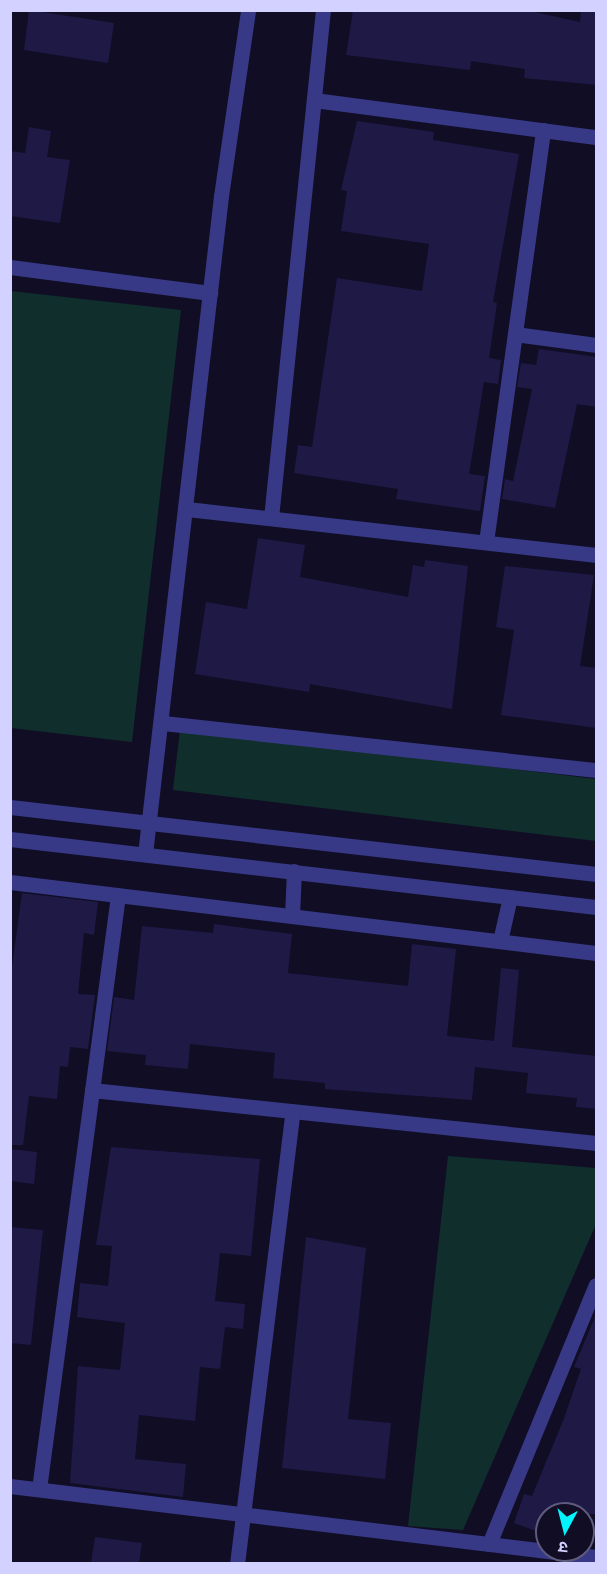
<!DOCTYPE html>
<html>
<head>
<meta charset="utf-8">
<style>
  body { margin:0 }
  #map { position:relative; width:607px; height:1574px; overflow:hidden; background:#100d25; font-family:"Titillium Web","Noto Sans Devanagari",sans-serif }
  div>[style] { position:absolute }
  .green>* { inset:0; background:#102f2c }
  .building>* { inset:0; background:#1f1946 }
  .minor>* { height:15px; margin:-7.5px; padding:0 7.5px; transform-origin:7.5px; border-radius:7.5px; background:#373986 }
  span { translate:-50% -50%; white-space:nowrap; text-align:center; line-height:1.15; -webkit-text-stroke:4.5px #100d25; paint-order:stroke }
  .frame { position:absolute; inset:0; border:12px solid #d3d1ff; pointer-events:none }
  .north { position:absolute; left:535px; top:1502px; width:60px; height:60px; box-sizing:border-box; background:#100d25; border:2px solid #5e5b7c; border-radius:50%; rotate:187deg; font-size:16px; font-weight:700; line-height:24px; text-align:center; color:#d3d1ff }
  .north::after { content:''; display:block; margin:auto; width:21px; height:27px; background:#00f5fc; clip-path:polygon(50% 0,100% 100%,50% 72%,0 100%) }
</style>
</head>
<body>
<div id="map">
  <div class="green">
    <div style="clip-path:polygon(11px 291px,181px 310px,132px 742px,11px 728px)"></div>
    <div style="clip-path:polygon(180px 729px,596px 779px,596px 841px,173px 790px)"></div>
    <div style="clip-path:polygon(448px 1156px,596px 1168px,596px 1224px,463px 1530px,408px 1526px)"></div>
  </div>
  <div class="building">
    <div style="clip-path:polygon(29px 10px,114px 23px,108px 63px,24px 50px)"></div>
    <div style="clip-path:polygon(353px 10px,525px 10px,580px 22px,581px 10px,597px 10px,597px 85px,524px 78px,525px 69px,471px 61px,470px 70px,346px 55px)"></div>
    <div style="clip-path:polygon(357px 121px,434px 132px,433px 140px,519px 154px,493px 302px,497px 303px,489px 358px,501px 360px,498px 384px,484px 382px,469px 474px,485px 476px,480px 511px,396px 499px,398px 489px,294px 473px,298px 445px,312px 447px,337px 278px,422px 291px,429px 244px,341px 231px,347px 191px,341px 190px)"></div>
    <div style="clip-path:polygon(29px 127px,51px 131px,47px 157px,70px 160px,60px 223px,10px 216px,10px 151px,25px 153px)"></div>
    <div style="clip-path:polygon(539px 349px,597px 357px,597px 407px,577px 404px,555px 508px,502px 499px,505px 479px,513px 481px,532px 389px,517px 387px,521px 363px,536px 365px)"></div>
    <div style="clip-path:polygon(258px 538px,305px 545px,300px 577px,408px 597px,413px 565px,424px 567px,425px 560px,468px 566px,452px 709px,310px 684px,309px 692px,195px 674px,206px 602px,247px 609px)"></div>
    <div style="clip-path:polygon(505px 566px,594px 575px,580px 666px,597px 668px,597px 728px,501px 715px,514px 630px,496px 627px)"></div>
    <div style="clip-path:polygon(22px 893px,98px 902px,94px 935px,84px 933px,78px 994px,95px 995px,88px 1049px,70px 1047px,68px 1067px,60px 1066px,57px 1099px,29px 1096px,23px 1145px,10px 1145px,11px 974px)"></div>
    <div style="clip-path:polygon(214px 924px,292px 934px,288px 973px,408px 986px,412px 944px,456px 949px,447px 1036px,494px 1041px,501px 968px,519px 970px,512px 1047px,597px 1056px,597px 1109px,576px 1107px,577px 1098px,526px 1093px,528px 1073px,475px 1067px,472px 1100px,325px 1089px,325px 1083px,273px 1078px,275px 1053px,190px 1044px,188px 1069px,145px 1065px,146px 1055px,107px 1051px,114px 997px,134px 1000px,142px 926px,213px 933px)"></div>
    <div style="clip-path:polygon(111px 1147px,260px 1159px,251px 1256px,220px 1253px,215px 1301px,245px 1304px,243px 1329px,225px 1327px,220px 1369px,200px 1367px,195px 1421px,139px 1415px,135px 1459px,186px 1464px,183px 1497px,70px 1483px,78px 1366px,120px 1370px,125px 1323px,77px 1317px,80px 1283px,108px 1286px,112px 1246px,96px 1245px)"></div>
    <div style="clip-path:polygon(10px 1149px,37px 1152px,34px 1184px,10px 1181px)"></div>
    <div style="clip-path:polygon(10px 1227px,43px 1230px,31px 1345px,10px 1343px)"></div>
    <div style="clip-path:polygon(306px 1237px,366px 1248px,348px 1419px,391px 1423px,385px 1479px,282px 1468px)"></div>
    <div style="clip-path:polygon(597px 1312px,597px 1514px,547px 1514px,547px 1535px,514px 1523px,524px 1494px,532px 1496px,563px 1421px,581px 1369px,574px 1367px)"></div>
    <div style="clip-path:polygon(95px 1537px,142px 1543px,139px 1563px,91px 1563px)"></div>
  </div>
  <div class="minor">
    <div style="left:314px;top:100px;width:284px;rotate:7.5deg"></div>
    <div style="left:10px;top:267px;width:202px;rotate:7.4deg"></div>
    <div style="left:515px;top:334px;width:82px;rotate:7.7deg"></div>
    <div style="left:187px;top:509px;width:412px;rotate:6.4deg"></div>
    <div style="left:271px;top:518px;width:511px;rotate:-84.16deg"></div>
    <div style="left:486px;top:542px;width:416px;rotate:-82.1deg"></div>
    <div style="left:163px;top:723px;width:436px;rotate:6.2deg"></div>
    <div style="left:10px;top:807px;width:590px;rotate:6.52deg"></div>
    <div style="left:10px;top:839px;width:590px;rotate:6.62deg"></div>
    <div style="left:145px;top:854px;width:662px;rotate:-83.41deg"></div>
    <div style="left:221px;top:196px;width:188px;rotate:-81.7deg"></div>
    <div style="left:10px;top:882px;width:590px;rotate:6.91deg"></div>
    <div style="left:292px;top:916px;width:45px;rotate:-87.5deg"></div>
    <div style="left:500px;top:941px;width:45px;rotate:-77.2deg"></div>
    <div style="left:92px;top:1090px;width:507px;rotate:6deg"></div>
    <div style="left:10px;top:1486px;width:590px;rotate:6.91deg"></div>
    <div style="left:39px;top:1489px;width:599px;rotate:-82.42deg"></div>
    <div style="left:489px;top:1544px;width:280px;rotate:-67.6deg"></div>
    <div style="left:237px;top:1564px;width:456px;rotate:-83deg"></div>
  </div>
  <div class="frame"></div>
  <div class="north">उ</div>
</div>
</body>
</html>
